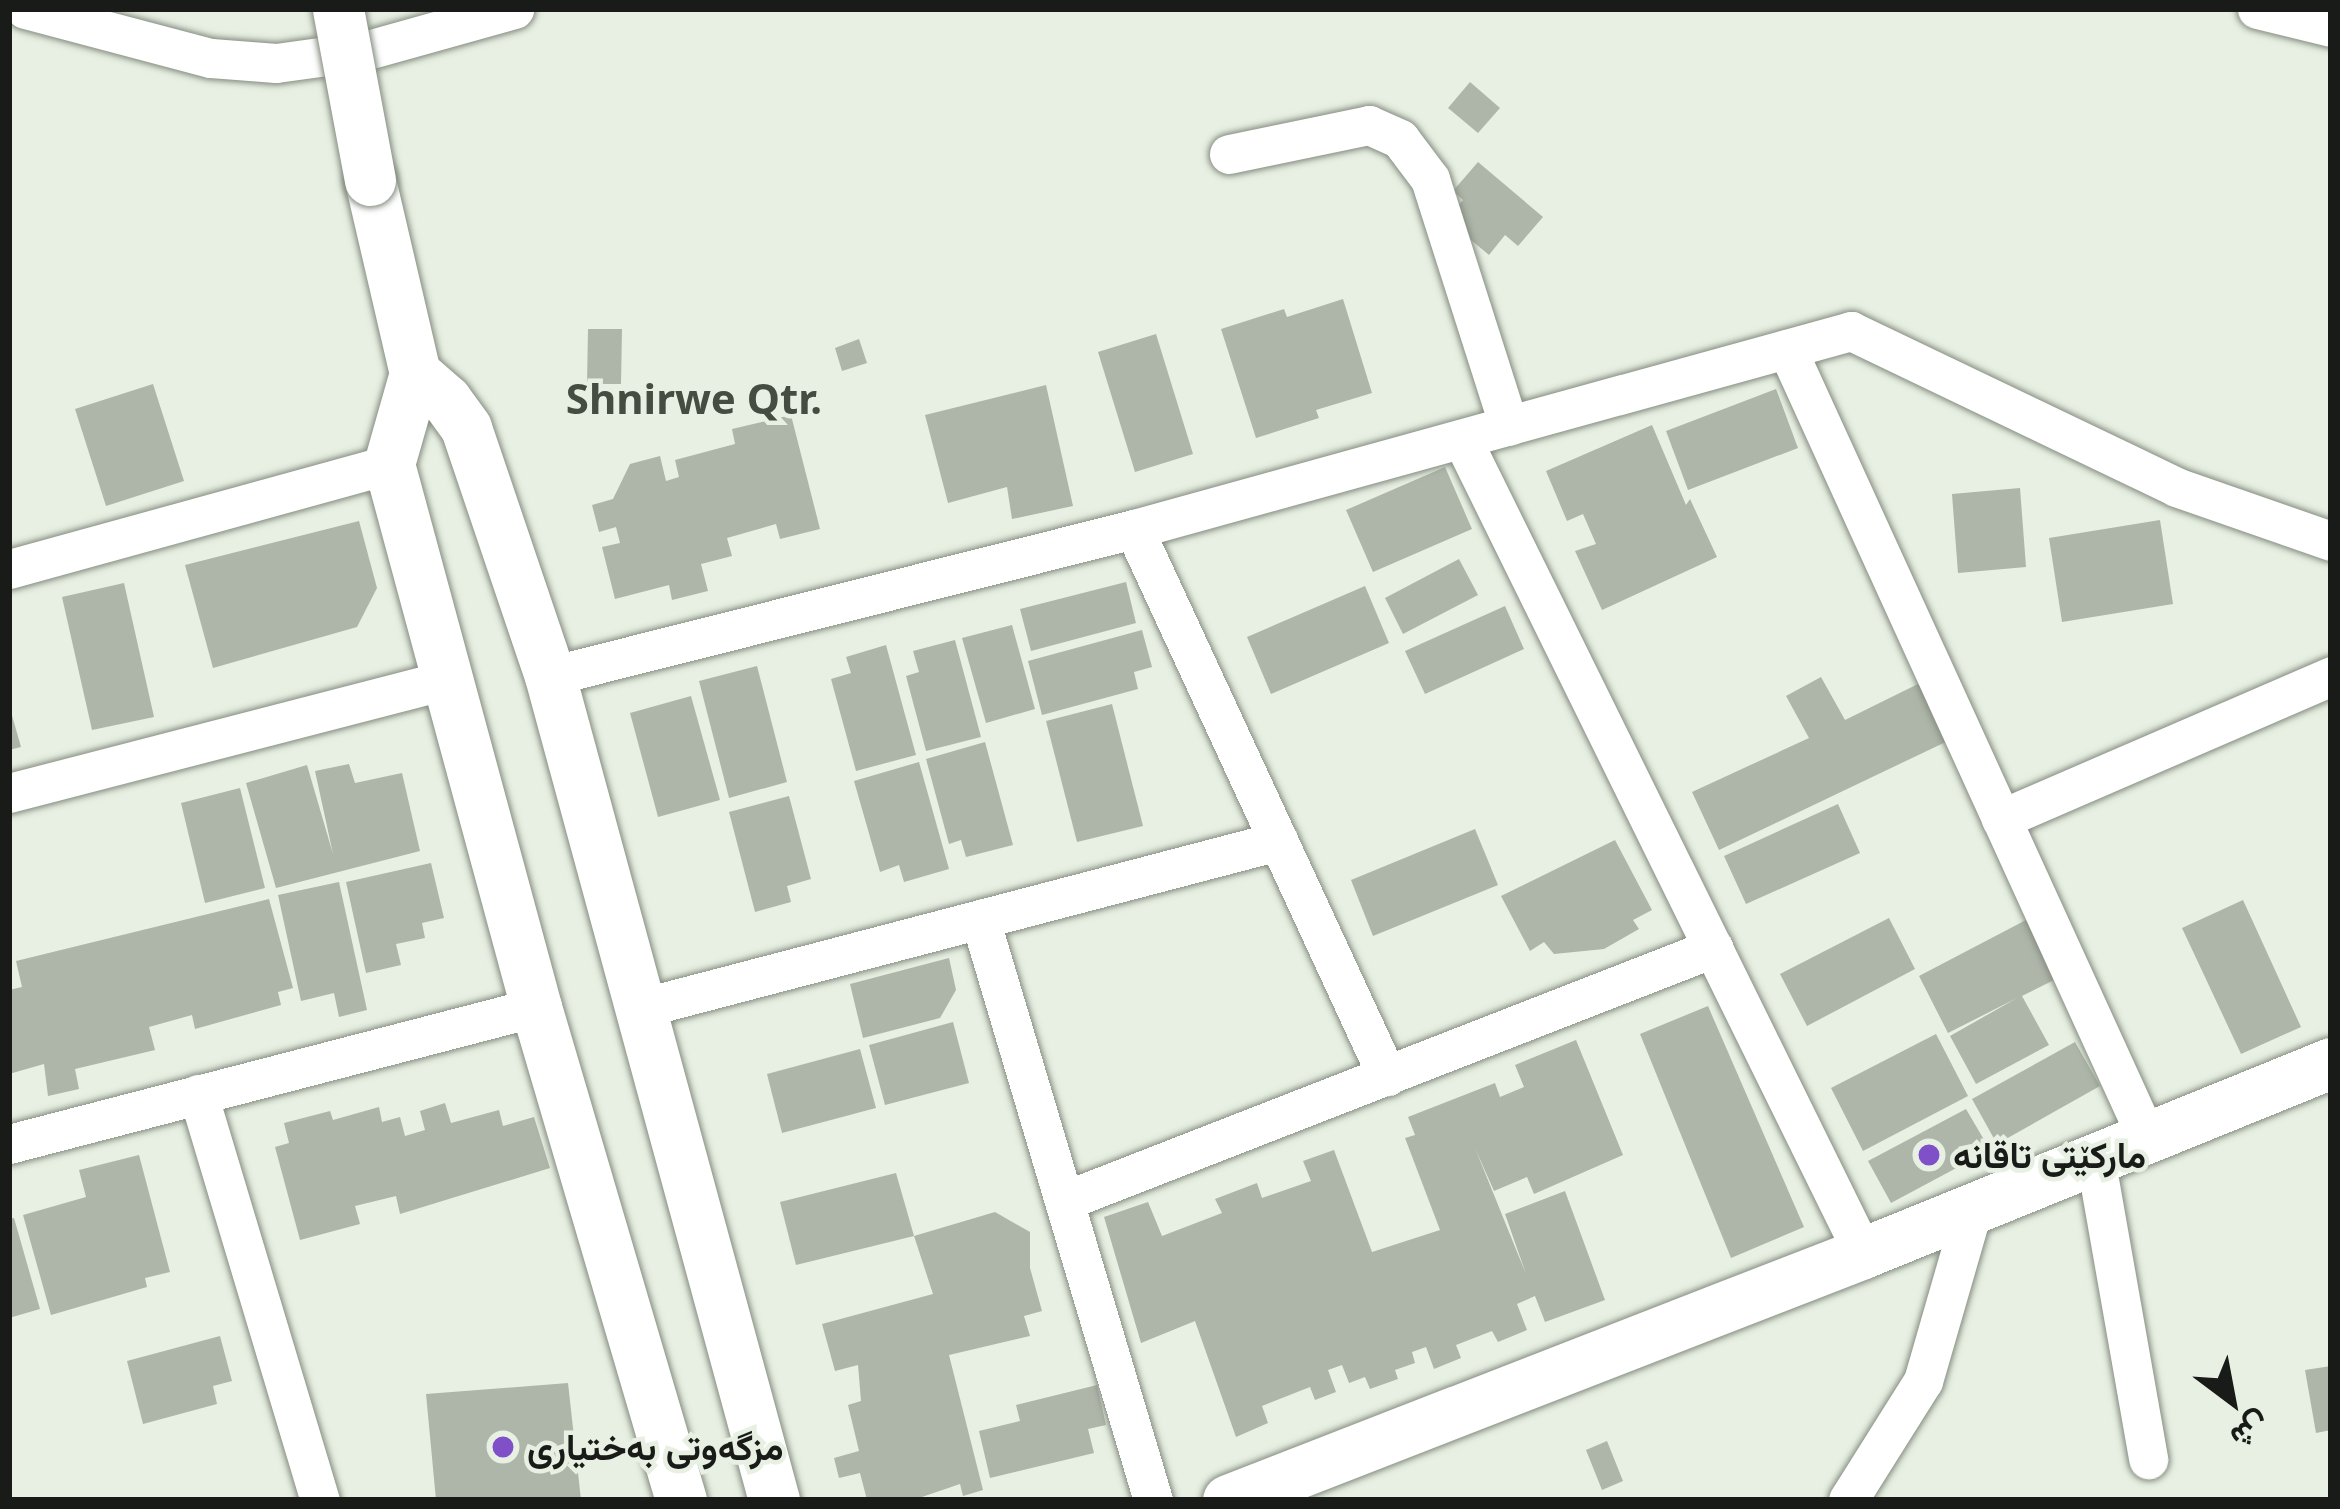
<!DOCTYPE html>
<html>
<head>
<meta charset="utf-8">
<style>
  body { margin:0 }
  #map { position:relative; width:2340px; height:1509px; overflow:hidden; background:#e8f0e3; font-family:"Noto Sans",Vazirmatn,sans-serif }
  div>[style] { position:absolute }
  .building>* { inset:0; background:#aeb5a9 }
  .roads { filter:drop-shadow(0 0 3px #858d81) drop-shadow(0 0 3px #858d81) }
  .minor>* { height:39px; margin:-19.5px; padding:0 19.5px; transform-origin:19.5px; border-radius:19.5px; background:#fff }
  .tertiary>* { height:51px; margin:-25.5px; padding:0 25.5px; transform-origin:25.5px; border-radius:25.5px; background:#fff }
  .bridges { filter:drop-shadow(0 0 3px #858d81) drop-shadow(0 0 3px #858d81) }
  .tertiary-bridge>* { height:51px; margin:-25.5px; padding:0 25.5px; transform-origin:25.5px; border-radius:25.5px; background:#fff }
  .dots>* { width:33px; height:33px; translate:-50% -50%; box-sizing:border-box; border:6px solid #e8f0e3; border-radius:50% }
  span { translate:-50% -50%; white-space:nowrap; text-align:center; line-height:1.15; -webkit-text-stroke:9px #e8f0e3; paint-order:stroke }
  .poi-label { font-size:36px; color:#181b17; font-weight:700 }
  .left { translate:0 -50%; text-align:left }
  .quarter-label { font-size:42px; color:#454c42; font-weight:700 }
  .frame { position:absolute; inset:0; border:12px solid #181b17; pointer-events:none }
  .north { position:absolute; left:2172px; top:1341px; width:120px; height:120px; -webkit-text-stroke:9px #e8f0e3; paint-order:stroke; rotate:148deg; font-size:33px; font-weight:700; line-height:48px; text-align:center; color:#181b17 }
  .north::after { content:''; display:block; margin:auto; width:42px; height:54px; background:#181b17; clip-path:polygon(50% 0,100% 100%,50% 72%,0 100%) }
</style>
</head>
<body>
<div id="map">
  <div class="building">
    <div style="clip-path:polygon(1470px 82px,1500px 108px,1478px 133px,1448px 108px)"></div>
    <div style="clip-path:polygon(1478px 162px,1543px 217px,1518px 246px,1505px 235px,1489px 255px,1446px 219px,1463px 200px,1453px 191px)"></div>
    <div style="clip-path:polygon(1343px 299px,1372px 393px,1316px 410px,1319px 418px,1256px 438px,1221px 329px,1284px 309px,1287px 317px)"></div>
    <div style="clip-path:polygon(588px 329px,622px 329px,621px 384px,587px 384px)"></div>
    <div style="clip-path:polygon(1156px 334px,1193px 454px,1135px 472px,1098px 352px)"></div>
    <div style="clip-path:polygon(859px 339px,867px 363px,842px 371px,835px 348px)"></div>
    <div style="clip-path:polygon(153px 384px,184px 481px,106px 506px,75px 409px)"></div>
    <div style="clip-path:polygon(1046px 385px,1073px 506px,1012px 519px,1007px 487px,948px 503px,925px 415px)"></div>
    <div style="clip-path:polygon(1776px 389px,1798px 448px,1688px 490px,1666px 431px)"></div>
    <div style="clip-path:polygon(791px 415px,820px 529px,780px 539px,776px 524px,727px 538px,732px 556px,701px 564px,708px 591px,672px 600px,669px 585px,615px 599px,602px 547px,620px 543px,616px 527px,599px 532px,592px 505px,613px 499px,630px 464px,660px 456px,666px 481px,679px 477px,675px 460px,735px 444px,732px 429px)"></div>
    <div style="clip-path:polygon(1652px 425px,1686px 505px,1690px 499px,1717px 557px,1602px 610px,1575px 551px,1596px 544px,1583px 514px,1567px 521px,1546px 471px)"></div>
    <div style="clip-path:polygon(1445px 467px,1472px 529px,1373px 572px,1346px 510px)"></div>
    <div style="clip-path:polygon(2020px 488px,2026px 567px,1958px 573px,1952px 494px)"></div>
    <div style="clip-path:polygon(2160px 520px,2173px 604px,2062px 622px,2049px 538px)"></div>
    <div style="clip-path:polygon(359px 521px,377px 588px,357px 627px,213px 668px,185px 565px)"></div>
    <div style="clip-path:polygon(1459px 559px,1478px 595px,1403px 634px,1385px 598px)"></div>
    <div style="clip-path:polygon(1126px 582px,1136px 623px,1031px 651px,1020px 609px)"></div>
    <div style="clip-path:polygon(124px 583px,154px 717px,92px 730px,62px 597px)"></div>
    <div style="clip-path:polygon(1365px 586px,1389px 643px,1271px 694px,1247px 637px)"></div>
    <div style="clip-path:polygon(1505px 606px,1524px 649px,1425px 694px,1405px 651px)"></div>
    <div style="clip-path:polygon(1012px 625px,1035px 709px,986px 723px,962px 638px)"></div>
    <div style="clip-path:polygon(1142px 630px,1152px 667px,1134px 672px,1138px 689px,1042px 715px,1028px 661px)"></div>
    <div style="clip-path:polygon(955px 640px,981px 737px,926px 751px,906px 676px,919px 672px,913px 651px)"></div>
    <div style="clip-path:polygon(886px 645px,916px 755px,856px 771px,831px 679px,851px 673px,846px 657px)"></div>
    <div style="clip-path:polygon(757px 666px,787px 782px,729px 798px,699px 681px)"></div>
    <div style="clip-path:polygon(1821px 677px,1845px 720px,1924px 681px,1952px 739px,1719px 850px,1692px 792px,1809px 738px,1786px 696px)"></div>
    <div style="clip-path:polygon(691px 696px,720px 800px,658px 817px,630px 713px)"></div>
    <div style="clip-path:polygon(1112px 704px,1143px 826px,1077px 842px,1046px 721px)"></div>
    <div style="clip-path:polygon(9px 705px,21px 747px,9px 750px)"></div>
    <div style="clip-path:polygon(985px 742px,1013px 845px,966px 857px,961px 840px,949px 844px,926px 759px)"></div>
    <div style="clip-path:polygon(919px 762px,949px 869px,904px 882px,899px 865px,880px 872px,854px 781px)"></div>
    <div style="clip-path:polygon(349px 764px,355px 783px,402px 773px,420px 851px,276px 888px,246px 783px,307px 765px,333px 854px,315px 771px)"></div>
    <div style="clip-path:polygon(240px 788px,265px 888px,205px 903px,181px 803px)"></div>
    <div style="clip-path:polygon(789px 796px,811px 879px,787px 886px,791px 902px,755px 912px,729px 812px)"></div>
    <div style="clip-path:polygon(1838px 804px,1860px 853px,1746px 904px,1724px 856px)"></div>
    <div style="clip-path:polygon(1475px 829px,1498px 885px,1373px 936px,1351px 880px)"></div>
    <div style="clip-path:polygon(1615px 840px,1652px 910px,1633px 920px,1639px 929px,1604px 949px,1554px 954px,1544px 942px,1530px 951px,1501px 896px)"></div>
    <div style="clip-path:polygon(431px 863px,444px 918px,422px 923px,425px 938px,396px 944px,401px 965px,366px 973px,346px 882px)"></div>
    <div style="clip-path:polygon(339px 882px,367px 1010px,339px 1017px,334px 993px,301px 1001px,278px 895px)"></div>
    <div style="clip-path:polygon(269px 899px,293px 988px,278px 992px,281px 1005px,195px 1029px,192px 1015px,149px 1027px,155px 1050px,75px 1069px,79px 1089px,48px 1096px,44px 1064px,9px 1074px,9px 990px,22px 987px,16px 961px)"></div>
    <div style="clip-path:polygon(2243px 900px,2301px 1027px,2241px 1054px,2182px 928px)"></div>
    <div style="clip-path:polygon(1889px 918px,1915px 969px,1807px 1026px,1780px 974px)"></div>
    <div style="clip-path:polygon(2026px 920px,2056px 979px,2022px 996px,2049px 1045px,1976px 1084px,1950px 1036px,2017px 998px,1948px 1033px,1919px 976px)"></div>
    <div style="clip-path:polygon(949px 958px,956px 990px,940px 1018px,863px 1038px,850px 984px)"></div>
    <div style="clip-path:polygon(1708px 1006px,1804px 1227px,1731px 1258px,1640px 1034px)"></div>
    <div style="clip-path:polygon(953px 1022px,969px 1083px,885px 1105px,869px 1045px)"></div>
    <div style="clip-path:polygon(1936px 1034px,1968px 1096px,1863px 1151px,1831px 1088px)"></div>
    <div style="clip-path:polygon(1576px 1040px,1623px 1155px,1534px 1194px,1527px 1177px,1494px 1191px,1475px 1148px,1526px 1274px,1505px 1214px,1565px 1191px,1605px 1300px,1545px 1322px,1535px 1296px,1517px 1304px,1527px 1330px,1498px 1342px,1492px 1331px,1456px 1345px,1461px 1358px,1434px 1369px,1426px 1347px,1412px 1352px,1415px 1363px,1395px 1370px,1398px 1379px,1370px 1389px,1365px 1377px,1349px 1383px,1342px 1365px,1328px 1370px,1336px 1392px,1315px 1400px,1310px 1387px,1262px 1406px,1268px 1423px,1236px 1437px,1195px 1321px,1141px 1343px,1104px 1217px,1148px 1202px,1162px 1236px,1222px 1213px,1215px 1199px,1257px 1183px,1262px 1198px,1311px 1181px,1303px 1161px,1334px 1150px,1372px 1252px,1440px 1230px,1405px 1138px,1415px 1135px,1408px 1117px,1495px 1083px,1500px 1097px,1524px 1087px,1515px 1065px)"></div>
    <div style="clip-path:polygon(2075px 1042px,2100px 1086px,1997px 1144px,1972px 1099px)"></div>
    <div style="clip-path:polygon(860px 1049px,876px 1108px,782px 1133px,767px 1074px)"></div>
    <div style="clip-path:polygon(445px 1103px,451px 1123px,499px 1110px,503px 1126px,534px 1117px,550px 1168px,400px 1214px,396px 1196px,355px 1206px,360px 1224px,300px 1240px,275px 1147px,289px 1143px,284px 1123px,330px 1111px,333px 1120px,379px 1107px,382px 1122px,400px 1117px,405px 1136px,425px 1130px,420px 1111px)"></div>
    <div style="clip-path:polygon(1966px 1109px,1990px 1150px,1891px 1203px,1868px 1161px)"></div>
    <div style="clip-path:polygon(139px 1155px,170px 1272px,145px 1278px,147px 1287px,51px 1315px,23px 1215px,86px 1197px,79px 1170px)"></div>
    <div style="clip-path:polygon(896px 1173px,914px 1236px,796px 1265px,780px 1202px)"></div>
    <div style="clip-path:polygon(995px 1212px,1030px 1232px,1030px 1268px,1042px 1311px,1024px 1316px,1030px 1336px,949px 1355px,983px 1490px,963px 1496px,960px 1484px,913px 1500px,867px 1500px,860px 1473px,839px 1478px,834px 1458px,859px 1451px,848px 1405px,861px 1401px,858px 1365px,835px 1371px,822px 1324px,933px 1294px,914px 1236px)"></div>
    <div style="clip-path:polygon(14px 1218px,40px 1309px,9px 1318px,9px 1219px)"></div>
    <div style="clip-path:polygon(220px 1336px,232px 1381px,213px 1386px,217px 1404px,143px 1424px,127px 1361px)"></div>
    <div style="clip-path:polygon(2331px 1366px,2331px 1430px,2316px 1433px,2305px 1370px)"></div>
    <div style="clip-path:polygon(568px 1383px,581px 1500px,436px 1500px,426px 1394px)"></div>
    <div style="clip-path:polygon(1097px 1385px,1106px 1425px,1088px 1429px,1094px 1453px,990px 1478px,979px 1431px,1020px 1421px,1016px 1405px)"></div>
    <div style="clip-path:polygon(1607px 1441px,1623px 1481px,1602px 1490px,1586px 1450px)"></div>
  </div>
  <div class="roads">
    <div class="minor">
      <div style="left:25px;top:9px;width:192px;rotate:14.8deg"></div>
      <div style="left:211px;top:58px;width:65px;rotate:4.4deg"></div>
      <div style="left:276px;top:63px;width:89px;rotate:-7.8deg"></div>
      <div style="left:364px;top:51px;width:156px;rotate:-15.6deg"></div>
      <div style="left:2257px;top:9px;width:76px;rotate:13.7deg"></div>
      <div style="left:1229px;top:154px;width:143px;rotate:-11.7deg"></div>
      <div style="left:1369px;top:125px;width:34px;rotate:24deg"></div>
      <div style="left:1400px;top:139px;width:50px;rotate:53.1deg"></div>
      <div style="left:1430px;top:179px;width:259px;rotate:72.3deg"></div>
      <div style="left:1787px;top:349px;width:865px;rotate:65.48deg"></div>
      <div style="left:1462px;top:439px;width:907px;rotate:63.77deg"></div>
      <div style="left:1134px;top:529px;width:603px;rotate:65.18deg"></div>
      <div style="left:9px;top:569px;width:394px;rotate:-15.4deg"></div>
      <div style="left:550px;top:676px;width:602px;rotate:-14.13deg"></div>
      <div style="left:1134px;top:529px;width:744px;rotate:-15.44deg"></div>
      <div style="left:1851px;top:331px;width:361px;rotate:25.6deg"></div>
      <div style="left:2176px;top:487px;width:164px;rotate:19.2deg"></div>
      <div style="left:9px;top:793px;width:451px;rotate:-14.5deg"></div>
      <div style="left:2001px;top:819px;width:360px;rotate:-23.4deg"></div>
      <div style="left:980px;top:919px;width:606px;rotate:73.42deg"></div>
      <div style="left:641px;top:1008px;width:659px;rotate:-14.69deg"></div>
      <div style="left:198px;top:1094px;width:424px;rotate:73.3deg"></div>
      <div style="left:9px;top:1144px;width:545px;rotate:-14.57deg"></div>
      <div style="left:2095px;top:1157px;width:307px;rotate:80deg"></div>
      <div style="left:1064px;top:1201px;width:697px;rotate:-21.3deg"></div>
      <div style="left:1848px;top:1500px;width:141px;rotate:-57.8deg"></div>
      <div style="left:1923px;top:1381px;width:184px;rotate:-73.9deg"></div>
    </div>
    <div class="tertiary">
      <div style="left:370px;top:180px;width:198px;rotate:76.9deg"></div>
      <div style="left:415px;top:373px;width:95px;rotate:105.9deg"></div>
      <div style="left:389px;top:464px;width:563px;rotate:74.85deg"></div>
      <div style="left:536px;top:1007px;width:514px;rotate:73.61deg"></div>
      <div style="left:415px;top:373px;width:41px;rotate:41.1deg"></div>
      <div style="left:446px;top:400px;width:34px;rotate:54deg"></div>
      <div style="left:466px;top:428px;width:262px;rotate:71.3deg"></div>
      <div style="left:550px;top:676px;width:854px;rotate:74.79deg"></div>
      <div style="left:1228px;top:1500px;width:681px;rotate:-21.25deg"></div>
      <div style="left:1863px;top:1253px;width:505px;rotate:-22.1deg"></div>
    </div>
  </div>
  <div class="bridges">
    <div class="tertiary-bridge">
      <div style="left:338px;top:9px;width:174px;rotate:79.4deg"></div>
    </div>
  </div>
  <div class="dots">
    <div style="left:1929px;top:1155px;background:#8050c9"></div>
    <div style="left:503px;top:1447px;background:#8050c9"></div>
  </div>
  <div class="poi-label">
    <span class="left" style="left:1953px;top:1155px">مارکێتی تاقانە</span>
    <span class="left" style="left:527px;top:1447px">مزگەوتی بەختیاری</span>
  </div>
  <div class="quarter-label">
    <span style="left:694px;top:398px">Shnirwe Qtr.</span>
  </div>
  <div class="frame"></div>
  <div class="north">ش</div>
</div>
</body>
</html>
